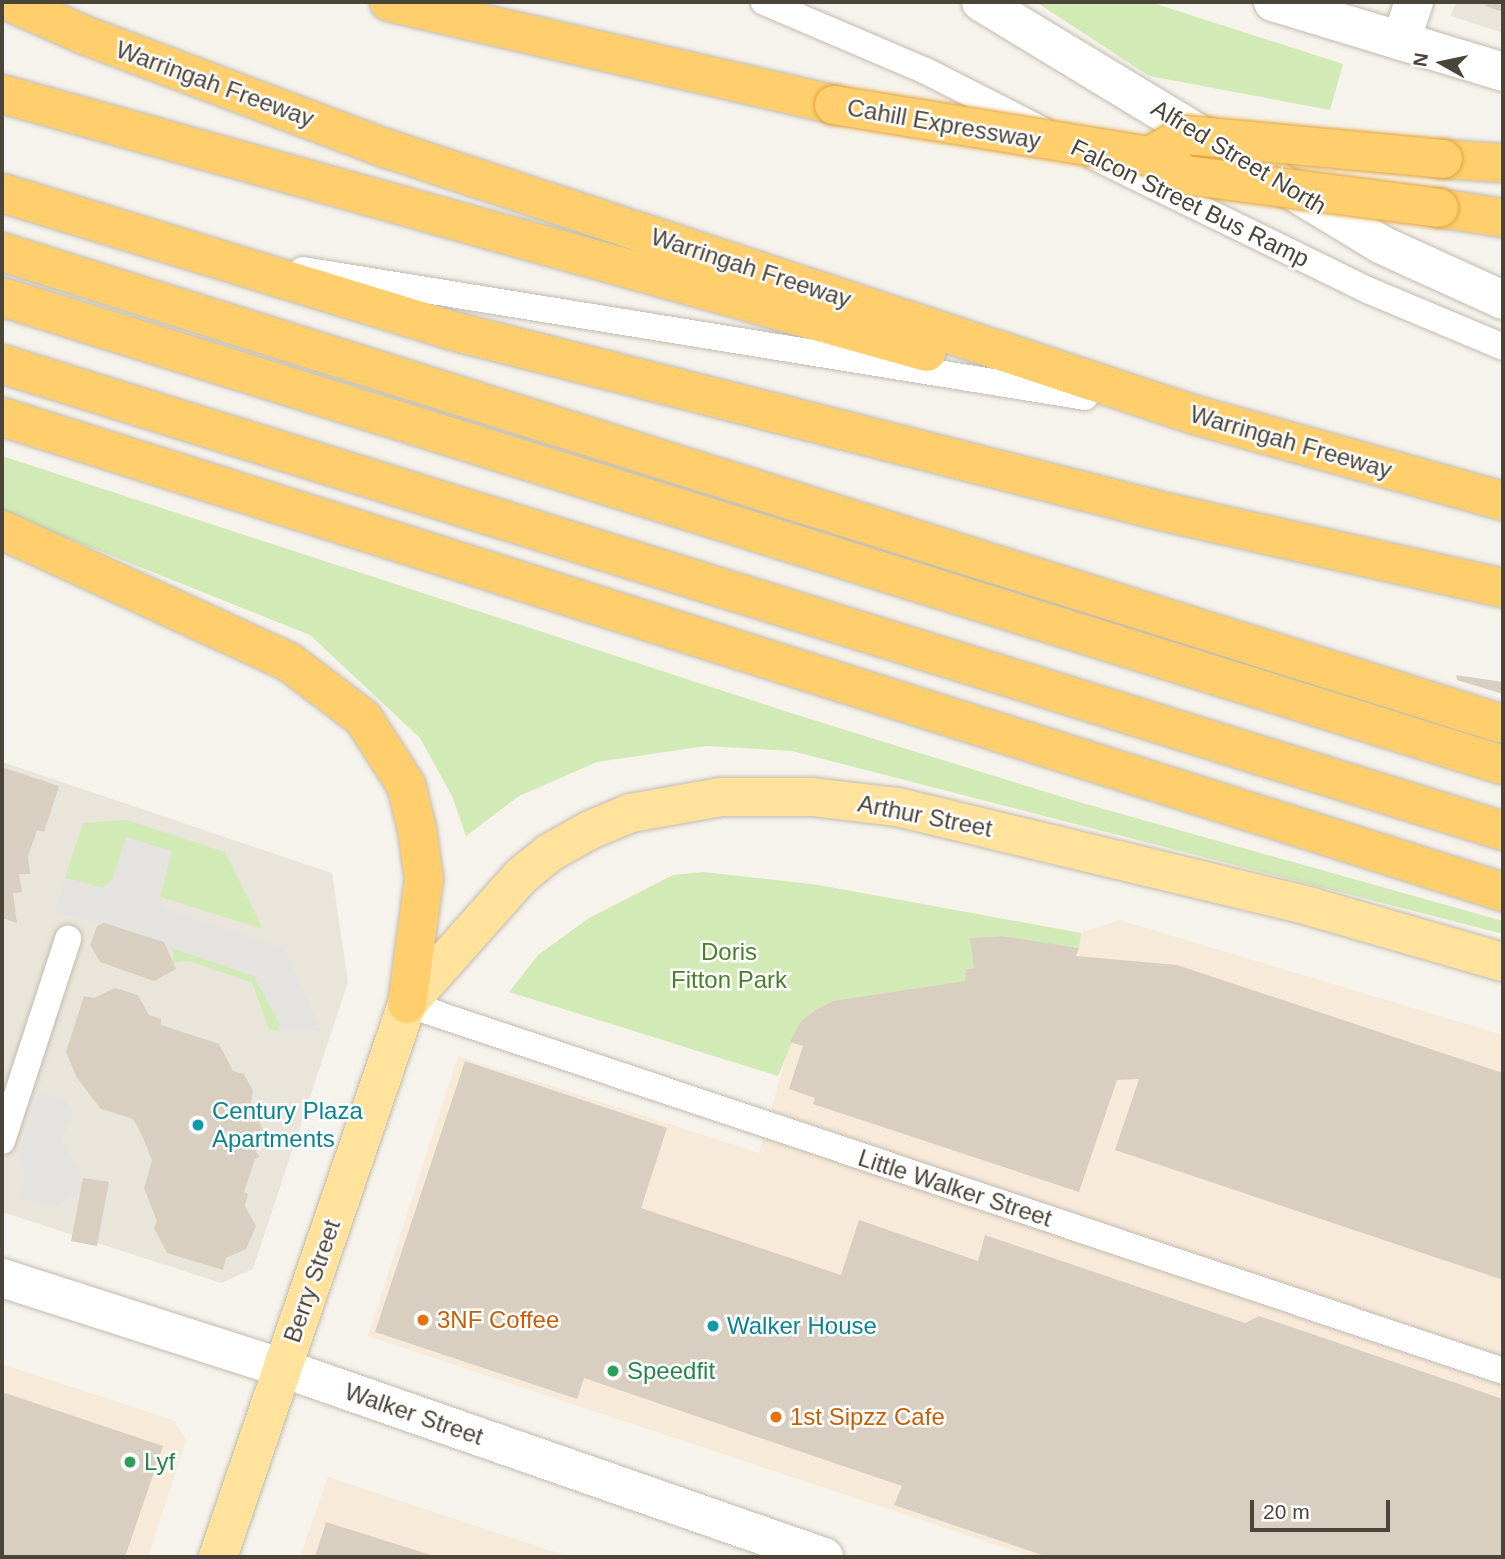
<!DOCTYPE html>
<html>
<head>
<meta charset="utf-8">
<style>
  body { margin:0 }
  #map { position:relative; width:1505px; height:1559px; overflow:hidden; background:#f6f3ec; font-family:Arial,sans-serif }
  div>[style] { position:absolute }
  .residential>* { inset:0; background:#eae5da }
  .commercial>* { inset:0; background:#f7ead8 }
  .green>* { inset:0; background:#d2eab5 }
  .parking>* { inset:0; background:#e5e3e0 }
  .building>* { inset:0; background:#d8cfc1 }
  .roads { filter:drop-shadow(0 0 2px #c2bbae) drop-shadow(0 0 2px #c2bbae) }
  .service>* { height:26px; margin:-13px; padding:0 13px; transform-origin:13px; border-radius:13px; background:#fff }
  .minor>* { height:38px; margin:-19px; padding:0 19px; transform-origin:19px; border-radius:19px; background:#fff }
  .tertiary>* { height:38px; margin:-19px; padding:0 19px; transform-origin:19px; border-radius:19px; background:#fff }
  .primary>* { height:38px; margin:-19px; padding:0 19px; transform-origin:19px; border-radius:19px; background:#ffe39c }
  .motorway>* { height:38px; margin:-19px; padding:0 19px; transform-origin:19px; border-radius:19px; background:#ffcf6e }
  .bridges { filter:drop-shadow(0 0 2px #e0a43c) drop-shadow(0 0 2px #e0a43c) }
  .motorway-bridge>* { height:38px; margin:-19px; padding:0 19px; transform-origin:19px; border-radius:19px; background:#ffcf6e }
  .dots>* { width:19px; height:19px; translate:-50% -50%; box-sizing:border-box; border:4px solid #fff; border-radius:50% }
  span { translate:-50% -50%; white-space:nowrap; text-align:center; line-height:1.15; -webkit-text-stroke:5px #fff; paint-order:stroke }
  .street-label { font-size:24px; color:#4b4439 }
  .park-label { font-size:24px; color:#4a7f2a }
  .culture-label { font-size:24px; color:#0d838f }
  .left { translate:0 -50%; text-align:left }
  .food-label { font-size:24px; color:#c56008 }
  .leisure-label { font-size:24px; color:#27864d }
  .frame { position:absolute; inset:0; border:4px solid #4b4439; pointer-events:none }
  .north { position:absolute; left:1407px; top:28px; width:70px; height:70px; -webkit-text-stroke:5px #fff; paint-order:stroke; rotate:279deg; font-size:19px; font-weight:700; line-height:28px; text-align:center; color:#4b4439 }
  .north::after { content:''; display:block; margin:auto; width:24px; height:32px; background:#4b4439; clip-path:polygon(50% 0,100% 100%,50% 72%,0 100%) }
  .scale { position:absolute; left:1250px; top:1500px; width:140px; height:32px; box-sizing:border-box; border:4px solid #4b4439; border-top:0; padding-left:9px; font-size:21px; line-height:24px; white-space:nowrap; color:#4b4439; -webkit-text-stroke:5px #fff; paint-order:stroke }
</style>
</head>
<body>
<div id="map">
  <div class="residential">
    <div style="clip-path:polygon(1456px 2px,1503px 2px,1503px 33px,1451px 16px)"></div>
    <div style="clip-path:polygon(2px 762px,332px 873px,348px 982px,253px 1269px,221px 1283px,2px 1212px)"></div>
  </div>
  <div class="commercial">
    <div style="clip-path:polygon(1119px 920px,1503px 1035px,1503px 1557px,1033px 1557px,368px 1336px,458px 1056px,759px 1153px,790px 1042px,801px 1021px,814px 1011px,832px 1001px,974px 968px,970px 938px,998px 936px,1078px 948px,1081px 933px)"></div>
    <div style="clip-path:polygon(2px 1364px,175px 1421px,186px 1440px,148px 1557px,2px 1557px)"></div>
    <div style="clip-path:polygon(328px 1477px,570px 1557px,300px 1557px)"></div>
  </div>
  <div class="green">
    <div style="clip-path:polygon(1036px 2px,1150px 2px,1343px 64px,1330px 110px,1149px 76px)"></div>
    <div style="clip-path:polygon(2px 456px,797px 715px,1072px 800px,1503px 921px,1503px 934px,792px 751px,706px 746px,597px 762px,519px 796px,466px 836px,452px 796px,420px 738px,310px 635px,2px 512px)"></div>
    <div style="clip-path:polygon(127px 820px,225px 852px,263px 929px,160px 897px,126px 837px,113px 879px,103px 888px,65px 878px,83px 823px)"></div>
    <div style="clip-path:polygon(704px 872px,819px 885px,1081px 933px,1079px 948px,998px 936px,971px 938px,974px 968px,966px 969px,965px 981px,832px 1001px,814px 1011px,801px 1021px,778px 1076px,509px 992px,538px 955px,589px 918px,673px 875px)"></div>
    <div style="clip-path:polygon(172px 948px,254px 976px,280px 1024px,279px 1031px,269px 1029px,252px 983px,190px 961px,173px 963px)"></div>
  </div>
  <div class="parking">
    <div style="clip-path:polygon(126px 837px,172px 851px,160px 897px,165px 909px,285px 949px,321px 1031px,279px 1031px,280px 1024px,254px 976px,172px 948px,170px 955px,164px 942px,55px 912px,65px 878px,102px 888px,113px 879px)"></div>
    <div style="clip-path:polygon(40px 1092px,65px 1100px,73px 1113px,62px 1139px,83px 1178px,79px 1193px,54px 1207px,19px 1198px,25px 1178px,19px 1155px)"></div>
  </div>
  <div class="building">
    <div style="clip-path:polygon(1486px 2px,1503px 2px,1503px 12px,1485px 6px)"></div>
    <div style="clip-path:polygon(1456px 675px,1503px 682px,1503px 694px,1457px 680px)"></div>
    <div style="clip-path:polygon(2px 767px,59px 786px,44px 832px,37px 830px,28px 857px,30px 874px,19px 874px,22px 892px,13px 893px,17px 923px,2px 918px)"></div>
    <div style="clip-path:polygon(104px 923px,164px 942px,176px 969px,154px 981px,100px 962px,90px 945px,97px 926px)"></div>
    <div style="clip-path:polygon(1001px 936px,1079px 948px,1076px 956px,1177px 965px,1503px 1073px,1503px 1280px,1115px 1150px,1139px 1079px,1117px 1080px,1079px 1192px,813px 1104px,815px 1098px,789px 1089px,803px 1046px,790px 1042px,801px 1021px,814px 1011px,832px 1001px,965px 981px,966px 969px,974px 968px,970px 938px)"></div>
    <div style="clip-path:polygon(115px 988px,138px 995px,149px 1015px,161px 1019px,161px 1025px,219px 1044px,233px 1071px,244px 1074px,253px 1091px,251px 1103px,263px 1130px,256px 1152px,260px 1157px,255px 1159px,244px 1192px,248px 1194px,245px 1206px,256px 1226px,246px 1249px,226px 1258px,223px 1270px,167px 1253px,154px 1228px,157px 1221px,144px 1188px,152px 1160px,140px 1131px,133px 1119px,101px 1109px,77px 1078px,66px 1052px,84px 996px,94px 998px)"></div>
    <div style="clip-path:polygon(465px 1061px,667px 1128px,641px 1208px,841px 1275px,859px 1220px,978px 1261px,985px 1235px,1245px 1323px,1259px 1316px,1503px 1399px,1503px 1557px,1048px 1557px,894px 1505px,902px 1486px,584px 1378px,577px 1399px,375px 1332px)"></div>
    <div style="clip-path:polygon(83px 1178px,109px 1182px,97px 1246px,71px 1241px)"></div>
    <div style="clip-path:polygon(2px 1392px,163px 1446px,125px 1557px,2px 1557px)"></div>
    <div style="clip-path:polygon(326px 1522px,437px 1557px,315px 1557px)"></div>
  </div>
  <div class="roads">
    <div class="service">
      <div style="left:764px;top:2px;width:176px;rotate:23.1deg"></div>
      <div style="left:926px;top:71px;width:130px;rotate:27deg"></div>
      <div style="left:1095px;top:157px;width:306px;rotate:26deg"></div>
      <div style="left:1370px;top:291px;width:144px;rotate:22.8deg"></div>
      <div style="left:303px;top:270px;width:792px;rotate:9.22deg"></div>
      <div style="left:407px;top:1004px;width:1156px;rotate:18.51deg"></div>
      <div style="left:2px;top:1141px;width:213px;rotate:-71.9deg"></div>
    </div>
    <div class="minor">
      <div style="left:981px;top:2px;width:469px;rotate:31.2deg"></div>
      <div style="left:1382px;top:245px;width:133px;rotate:24.4deg"></div>
      <div style="left:1273px;top:2px;width:240px;rotate:16.9deg"></div>
      <div style="left:1401px;top:41px;width:41px;rotate:-71.6deg"></div>
    </div>
    <div class="tertiary">
      <div style="left:2px;top:1278px;width:294px;rotate:17.8deg"></div>
      <div style="left:282px;top:1368px;width:574px;rotate:19.22deg"></div>
    </div>
    <div class="primary">
      <div style="left:218px;top:1557px;width:584px;rotate:-71.13deg"></div>
      <div style="left:407px;top:1004px;width:171px;rotate:-48.3deg"></div>
      <div style="left:521px;top:876px;width:36px;rotate:-39deg"></div>
      <div style="left:549px;top:853px;width:47px;rotate:-29.3deg"></div>
      <div style="left:590px;top:830px;width:44px;rotate:-22.5deg"></div>
      <div style="left:631px;top:813px;width:91px;rotate:-10.1deg"></div>
      <div style="left:721px;top:797px;width:91px"></div>
      <div style="left:812px;top:797px;width:86px;rotate:6.7deg"></div>
      <div style="left:897px;top:807px;width:427px;rotate:13.5deg"></div>
      <div style="left:1312px;top:907px;width:199px;rotate:16.1deg"></div>
    </div>
    <div class="motorway">
      <div style="left:10px;top:2px;width:81px;rotate:24deg"></div>
      <div style="left:84px;top:35px;width:322px;rotate:20.6deg"></div>
      <div style="left:385px;top:148px;width:853px;rotate:18.24deg"></div>
      <div style="left:1195px;top:415px;width:320px;rotate:15.6deg"></div>
      <div style="left:389px;top:2px;width:457px;rotate:13deg"></div>
      <div style="left:2px;top:94px;width:960px;rotate:15.58deg"></div>
      <div style="left:1443px;top:159px;width:60px;rotate:3.8deg"></div>
      <div style="left:2px;top:193px;width:468px;rotate:17deg"></div>
      <div style="left:449px;top:330px;width:735px;rotate:14.26deg"></div>
      <div style="left:1161px;top:511px;width:351px;rotate:12.7deg"></div>
      <div style="left:1439px;top:208px;width:65px;rotate:8.9deg"></div>
      <div style="left:2px;top:252px;width:1573px;rotate:17.46deg"></div>
      <div style="left:2px;top:297px;width:1572px;rotate:17.32deg"></div>
      <div style="left:2px;top:364px;width:1572px;rotate:17.28deg"></div>
      <div style="left:2px;top:417px;width:1574px;rotate:17.56deg"></div>
      <div style="left:2px;top:530px;width:316px;rotate:24.7deg"></div>
      <div style="left:289px;top:662px;width:93px;rotate:37.1deg"></div>
      <div style="left:363px;top:718px;width:80px;rotate:57.3deg"></div>
      <div style="left:406px;top:785px;width:45px;rotate:76deg"></div>
      <div style="left:417px;top:829px;width:50px;rotate:82deg"></div>
      <div style="left:424px;top:879px;width:126px;rotate:97.7deg"></div>
    </div>
  </div>
  <div class="bridges">
    <div class="motorway-bridge">
      <div style="left:834px;top:105px;width:320px;rotate:9.2deg"></div>
      <div style="left:1150px;top:156px;width:41px;rotate:27.8deg"></div>
      <div style="left:1186px;top:175px;width:255px;rotate:7.4deg"></div>
      <div style="left:1150px;top:156px;width:42px;rotate:-30.3deg"></div>
      <div style="left:1186px;top:135px;width:258px;rotate:5.3deg"></div>
    </div>
  </div>
  <div class="dots">
    <div style="left:198px;top:1125px;background:#0f9aa8"></div>
    <div style="left:423px;top:1320px;background:#e8710a"></div>
    <div style="left:713px;top:1326px;background:#0f9aa8"></div>
    <div style="left:613px;top:1371px;background:#2e9e5b"></div>
    <div style="left:776px;top:1417px;background:#e8710a"></div>
    <div style="left:130px;top:1462px;background:#2e9e5b"></div>
  </div>
  <div class="street-label">
    <span style="left:215px;top:84px;rotate:20deg">Warringah Freeway</span>
    <span style="left:944px;top:124px;rotate:10deg">Cahill Expressway</span>
    <span style="left:1239px;top:157px;rotate:31deg">Alfred Street North</span>
    <span style="left:1190px;top:203px;rotate:26deg">Falcon Street Bus Ramp</span>
    <span style="left:751px;top:268px;rotate:18deg">Warringah Freeway</span>
    <span style="left:1291px;top:442px;rotate:16deg">Warringah Freeway</span>
    <span style="left:925px;top:816px;rotate:11deg">Arthur Street</span>
    <span style="left:955px;top:1188px;rotate:18deg">Little Walker Street</span>
    <span style="left:312px;top:1281px;rotate:-71deg">Berry Street</span>
    <span style="left:414px;top:1414px;rotate:19deg">Walker Street</span>
  </div>
  <div class="park-label">
    <span style="left:729px;top:966px">Doris<br>Fitton Park</span>
  </div>
  <div class="culture-label">
    <span class="left" style="left:212px;top:1125px">Century Plaza<br>Apartments</span>
    <span class="left" style="left:727px;top:1326px">Walker House</span>
  </div>
  <div class="food-label">
    <span class="left" style="left:437px;top:1320px">3NF Coffee</span>
    <span class="left" style="left:790px;top:1417px">1st Sipzz Cafe</span>
  </div>
  <div class="leisure-label">
    <span class="left" style="left:627px;top:1371px">Speedfit</span>
    <span class="left" style="left:144px;top:1462px">Lyf</span>
  </div>
  <div class="frame"></div>
  <div class="north">N</div>
  <div class="scale">20 m</div>
</div>
</body>
</html>
